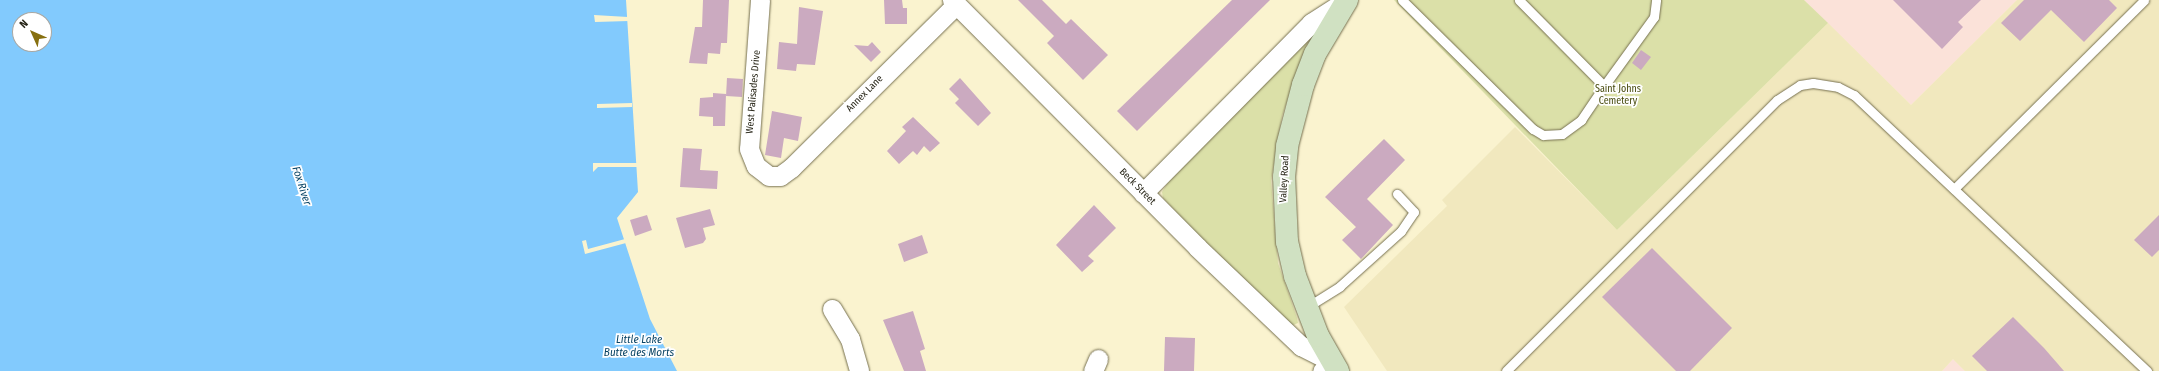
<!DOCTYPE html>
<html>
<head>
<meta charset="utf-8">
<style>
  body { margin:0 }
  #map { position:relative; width:2159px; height:371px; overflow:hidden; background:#faf3cf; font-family:"Fira Sans Condensed",sans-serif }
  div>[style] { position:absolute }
  .commercial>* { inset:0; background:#fbe2d9 }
  .built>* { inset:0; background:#f1e8be }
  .green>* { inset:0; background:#dbe0a8 }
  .water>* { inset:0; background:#82cafd }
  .pier>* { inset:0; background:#faf3cf }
  .building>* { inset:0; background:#cbaac0 }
  .roads { filter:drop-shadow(0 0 1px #767050) drop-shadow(0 0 1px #767050) }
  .service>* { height:9px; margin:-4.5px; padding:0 4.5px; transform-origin:4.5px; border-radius:4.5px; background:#fff }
  .minor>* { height:19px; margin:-9.5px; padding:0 9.5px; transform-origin:9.5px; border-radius:9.5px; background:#fff }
  .secondary>* { height:22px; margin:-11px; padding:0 11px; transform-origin:11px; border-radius:11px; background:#d0e1c2 }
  span { translate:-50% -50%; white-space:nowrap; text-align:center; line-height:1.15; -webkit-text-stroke:3.5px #fff; paint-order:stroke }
  .park-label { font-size:10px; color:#474a0d }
  .street-label { font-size:10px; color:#282618 }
  .water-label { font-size:11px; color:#084364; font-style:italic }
  .north { position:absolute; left:12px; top:12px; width:40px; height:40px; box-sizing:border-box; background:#fff; border:1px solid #a9a8a3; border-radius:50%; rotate:315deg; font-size:11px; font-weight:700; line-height:16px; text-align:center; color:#282618 }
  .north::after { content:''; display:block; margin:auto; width:14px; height:18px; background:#877010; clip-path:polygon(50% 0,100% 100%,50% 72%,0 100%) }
</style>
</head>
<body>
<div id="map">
  <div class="commercial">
    <div style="clip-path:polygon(1804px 0,2017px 0,1911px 105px)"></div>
    <div style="clip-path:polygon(1953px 359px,1965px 371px,1942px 371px)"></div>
  </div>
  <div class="built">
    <div style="clip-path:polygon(2017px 0,2159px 0,2159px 371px,1965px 371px,1953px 359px,1942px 371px,1387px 371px,1344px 307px,1447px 206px,1442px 200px,1515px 127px,1617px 230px,1828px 23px,1911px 105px)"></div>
  </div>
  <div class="green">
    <div style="clip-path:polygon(1394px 0,1804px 0,1828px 23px,1617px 230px)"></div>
    <div style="clip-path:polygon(1311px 33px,1282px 116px,1271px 181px,1278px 263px,1297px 318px,1298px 323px,1291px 326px,1189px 226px,1163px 198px,1162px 192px,1170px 179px)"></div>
  </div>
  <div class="water">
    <div style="clip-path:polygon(evenodd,0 0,626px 0,638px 192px,617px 218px,650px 319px,677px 371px,0 371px,0 0,20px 20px,44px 20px,44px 44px,20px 44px,20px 20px)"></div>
  </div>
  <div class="pier">
    <div style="clip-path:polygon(594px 15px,628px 17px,629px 21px,595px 22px)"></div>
    <div style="clip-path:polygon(632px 103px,632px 107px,597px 108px,597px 104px)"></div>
    <div style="clip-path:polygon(593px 163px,638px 163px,639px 167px,598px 167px,593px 172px)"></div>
    <div style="clip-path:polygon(625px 239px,626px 243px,585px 254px,582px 241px,586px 240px,588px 249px)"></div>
  </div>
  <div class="building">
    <div style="clip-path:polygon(703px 0,729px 0,727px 43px,721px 43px,720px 54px,708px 53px,707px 64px,689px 63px,695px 27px,702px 27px)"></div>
    <div style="clip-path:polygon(884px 0,902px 0,903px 8px,907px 8px,907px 24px,885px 24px)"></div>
    <div style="clip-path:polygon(1018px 0,1042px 0,1066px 24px,1071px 19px,1108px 55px,1083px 80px,1047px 43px,1054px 36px)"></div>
    <div style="clip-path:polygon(1232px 0,1270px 0,1137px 131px,1117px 111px)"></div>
    <div style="clip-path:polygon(1893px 0,1981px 0,1958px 22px,1963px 27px,1942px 49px)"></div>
    <div style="clip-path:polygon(2024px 0,2109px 0,2117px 8px,2084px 42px,2051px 10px,2020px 41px,2001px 23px)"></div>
    <div style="clip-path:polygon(799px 7px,823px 11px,815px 65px,797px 64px,796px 71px,777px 69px,779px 42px,797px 44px)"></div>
    <div style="clip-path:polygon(872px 42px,881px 52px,871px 62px,854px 45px,868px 46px)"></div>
    <div style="clip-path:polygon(1641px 50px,1651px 57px,1641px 70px,1632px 63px)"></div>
    <div style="clip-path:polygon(727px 78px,743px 79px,742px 97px,726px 96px)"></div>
    <div style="clip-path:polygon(960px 78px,991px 113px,978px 126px,955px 103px,959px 99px,949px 89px)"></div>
    <div style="clip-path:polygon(713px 93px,726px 94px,725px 126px,713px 126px,713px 117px,699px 116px,700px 98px,713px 97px)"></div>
    <div style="clip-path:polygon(772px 111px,802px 117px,798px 141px,784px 138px,781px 158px,765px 155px)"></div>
    <div style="clip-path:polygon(913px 117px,940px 143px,930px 152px,924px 146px,917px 155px,913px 151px,899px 164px,887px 151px,906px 131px,902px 127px)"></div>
    <div style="clip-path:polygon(1384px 139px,1405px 160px,1367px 199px,1393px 225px,1361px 259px,1342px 240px,1356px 227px,1325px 197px)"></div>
    <div style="clip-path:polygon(683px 148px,702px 149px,700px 170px,718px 171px,717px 189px,680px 187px)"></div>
    <div style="clip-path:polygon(1094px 205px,1116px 228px,1088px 256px,1094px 261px,1082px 272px,1056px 245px)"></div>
    <div style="clip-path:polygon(710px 209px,715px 225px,703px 228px,706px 239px,703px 243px,685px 248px,676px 218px)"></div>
    <div style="clip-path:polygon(647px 215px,652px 230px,635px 236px,630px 220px)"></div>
    <div style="clip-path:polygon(2159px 215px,2159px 250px,2152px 257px,2134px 240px)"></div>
    <div style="clip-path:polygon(922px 235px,928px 253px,904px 262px,898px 244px)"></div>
    <div style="clip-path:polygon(1652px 248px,1732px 328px,1690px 371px,1676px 371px,1602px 297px)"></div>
    <div style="clip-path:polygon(913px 311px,925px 349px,920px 351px,926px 371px,904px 371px,883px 320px)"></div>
    <div style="clip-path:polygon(2013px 317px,2044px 348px,2064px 371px,1987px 371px,1972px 356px)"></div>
    <div style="clip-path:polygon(1165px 337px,1195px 338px,1194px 371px,1164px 371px)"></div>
  </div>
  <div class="roads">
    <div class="service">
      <div style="left:1402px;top:0;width:184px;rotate:44.6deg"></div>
      <div style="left:1533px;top:129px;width:12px;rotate:31deg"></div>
      <div style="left:1543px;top:135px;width:19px;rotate:-3deg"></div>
      <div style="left:1562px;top:134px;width:24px;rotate:-36deg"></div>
      <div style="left:1581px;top:120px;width:41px;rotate:-55.9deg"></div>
      <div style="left:1604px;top:86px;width:121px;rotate:-134.7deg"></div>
      <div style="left:1604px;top:86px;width:85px;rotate:-54.1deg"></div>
      <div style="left:1654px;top:17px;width:17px;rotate:-83deg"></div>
      <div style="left:1954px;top:189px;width:268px;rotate:-44.8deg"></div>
      <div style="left:1307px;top:307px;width:39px;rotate:-32deg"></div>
      <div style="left:1340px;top:286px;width:82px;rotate:-42deg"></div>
      <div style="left:1401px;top:231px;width:23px;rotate:-56deg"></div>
      <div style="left:1414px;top:212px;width:25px;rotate:-133deg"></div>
      <div style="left:1506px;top:371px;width:383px;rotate:-45deg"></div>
      <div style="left:1777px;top:100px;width:27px;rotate:-33deg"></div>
      <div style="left:1800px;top:85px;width:13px;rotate:-9deg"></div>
      <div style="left:1813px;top:83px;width:25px;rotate:9deg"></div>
      <div style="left:1838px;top:87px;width:18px;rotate:27deg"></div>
      <div style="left:1854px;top:95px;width:403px;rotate:43.3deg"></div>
    </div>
    <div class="minor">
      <div style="left:760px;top:0;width:149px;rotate:94.2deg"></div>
      <div style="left:749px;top:149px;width:18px;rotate:68deg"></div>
      <div style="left:756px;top:166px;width:16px;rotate:38deg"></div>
      <div style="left:769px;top:176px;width:11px"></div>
      <div style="left:780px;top:176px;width:14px;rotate:-36deg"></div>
      <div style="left:791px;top:168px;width:232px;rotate:-44.7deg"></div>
      <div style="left:952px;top:0;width:348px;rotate:45.2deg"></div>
      <div style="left:1197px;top:247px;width:144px;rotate:43.6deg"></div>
      <div style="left:1301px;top:346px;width:35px;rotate:27deg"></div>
      <div style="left:1332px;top:362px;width:13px;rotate:138deg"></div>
      <div style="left:1143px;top:193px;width:239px;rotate:-45.3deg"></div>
      <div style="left:1311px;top:23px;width:43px;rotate:-32.6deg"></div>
      <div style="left:832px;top:309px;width:35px;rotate:59deg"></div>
      <div style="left:850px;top:339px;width:33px;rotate:74deg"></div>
      <div style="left:1093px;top:371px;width:13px;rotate:-67deg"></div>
    </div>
    <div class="secondary">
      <div style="left:1338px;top:371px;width:40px;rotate:-119.7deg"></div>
      <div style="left:1318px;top:336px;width:64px;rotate:-111deg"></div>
      <div style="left:1295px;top:276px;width:35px;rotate:-103deg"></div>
      <div style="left:1287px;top:242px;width:65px;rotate:-92.6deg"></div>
      <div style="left:1284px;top:177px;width:31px;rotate:-84deg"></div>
      <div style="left:1287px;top:146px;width:63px;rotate:-75.3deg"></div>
      <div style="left:1303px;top:85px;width:33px;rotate:-69deg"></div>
      <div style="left:1315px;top:54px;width:63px;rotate:-59.3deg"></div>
    </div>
  </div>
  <div class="park-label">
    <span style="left:1618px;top:95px">Saint Johns<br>Cemetery</span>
  </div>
  <div class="street-label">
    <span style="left:754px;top:92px;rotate:-85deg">West Palisades Drive</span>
    <span style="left:865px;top:94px;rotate:-45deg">Annex Lane</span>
    <span style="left:1285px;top:179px;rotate:-87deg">Valley Road</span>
    <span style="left:1137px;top:187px;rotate:45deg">Beck Street</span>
  </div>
  <div class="water-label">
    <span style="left:301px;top:186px;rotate:72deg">Fox River</span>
    <span style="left:639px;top:347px">Little Lake<br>Butte des Morts</span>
  </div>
  <div class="north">N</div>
</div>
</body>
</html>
